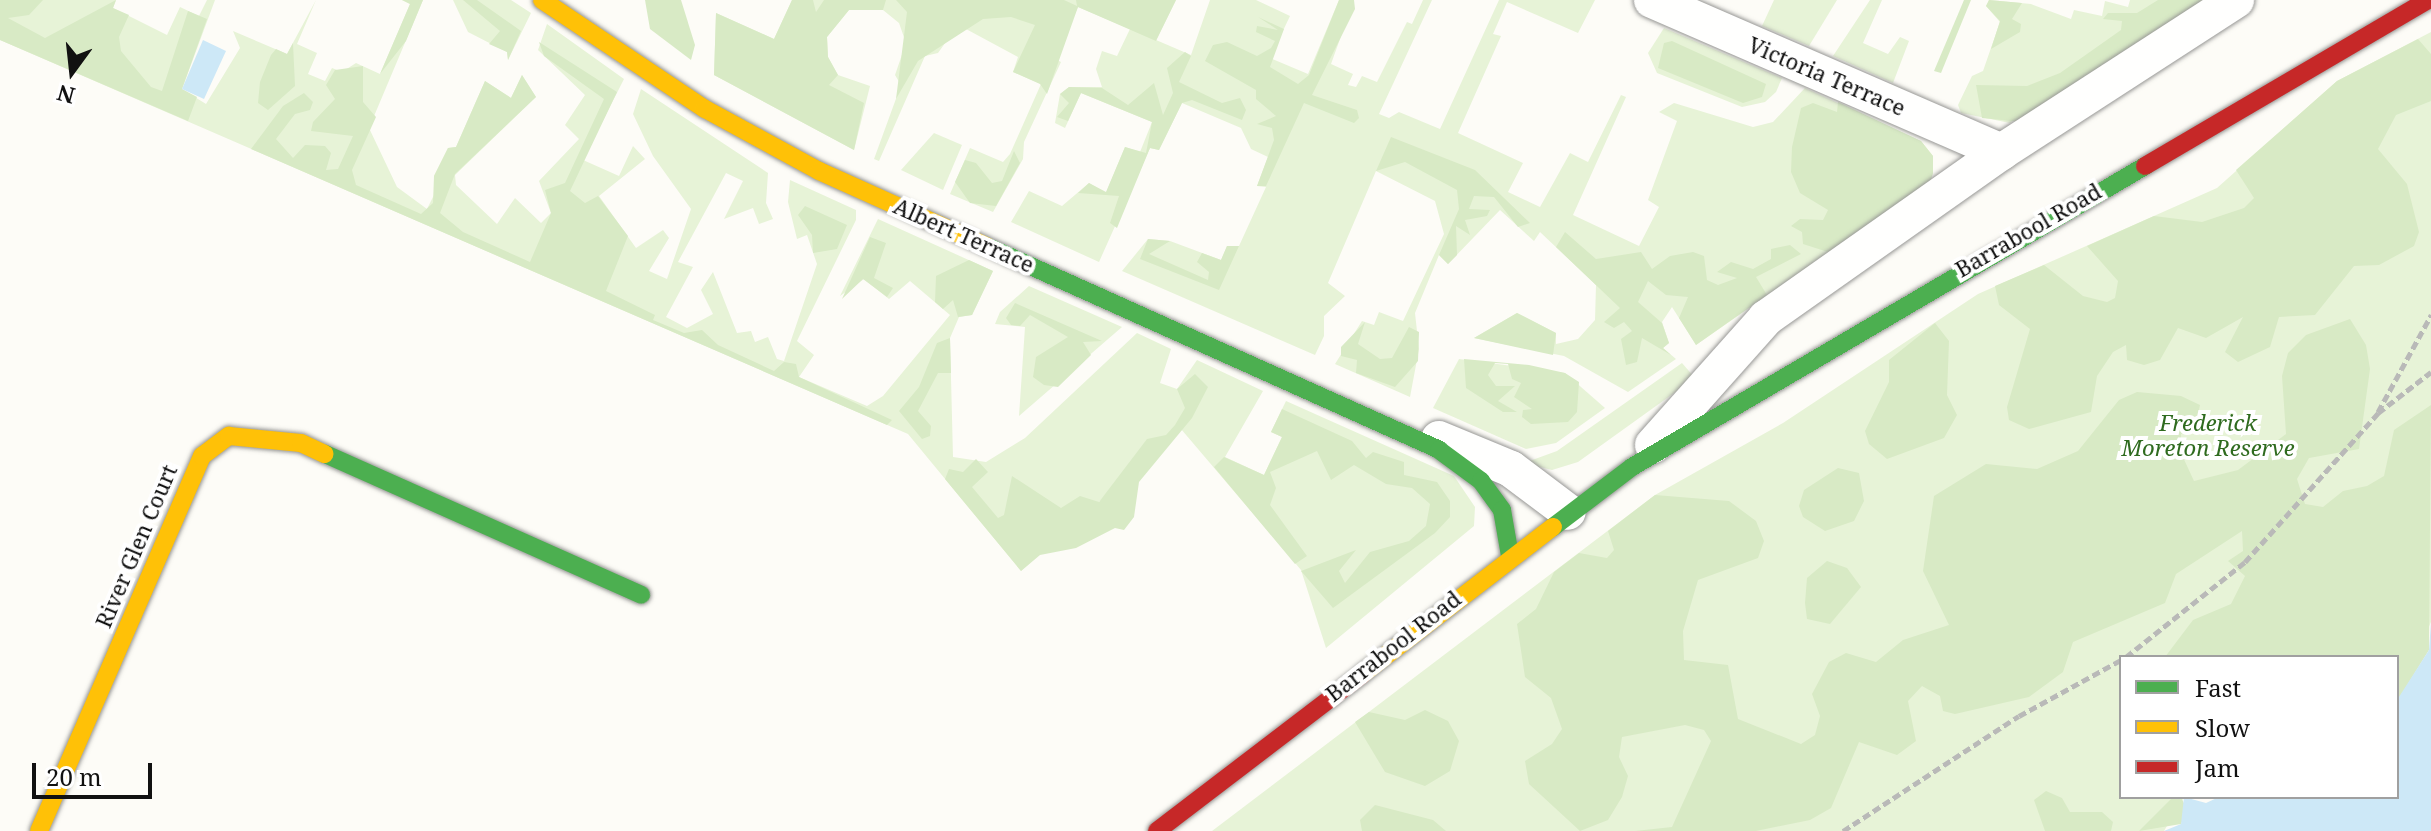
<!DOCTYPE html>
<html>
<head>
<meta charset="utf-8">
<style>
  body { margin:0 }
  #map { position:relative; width:2431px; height:831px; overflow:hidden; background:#fdfcf7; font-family:"Noto Serif",serif }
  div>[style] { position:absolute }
  .green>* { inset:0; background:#e7f3d7 }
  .forest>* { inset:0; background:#d8eac5 }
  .water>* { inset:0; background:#cde8f7 }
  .path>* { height:5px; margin-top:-2.5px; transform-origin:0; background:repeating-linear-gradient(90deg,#b9b9b8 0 8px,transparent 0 12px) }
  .roads { filter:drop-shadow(0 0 2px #979795) drop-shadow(0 0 2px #979795) }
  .street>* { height:36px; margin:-18px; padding:0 18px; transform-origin:18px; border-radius:18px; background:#fffffe }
  .fast>* { height:18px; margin:-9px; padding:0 9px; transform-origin:9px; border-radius:9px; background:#4caf50 }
  .slow>* { height:18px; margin:-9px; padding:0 9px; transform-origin:9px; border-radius:9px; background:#ffc107 }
  .jam>* { height:18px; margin:-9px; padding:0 9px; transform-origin:9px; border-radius:9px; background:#c62828 }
  span { translate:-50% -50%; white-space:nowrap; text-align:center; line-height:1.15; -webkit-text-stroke:8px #fff; paint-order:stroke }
  .street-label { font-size:22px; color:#111 }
  .park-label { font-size:22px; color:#2f6b1f; font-style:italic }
  .legend { position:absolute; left:2119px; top:655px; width:280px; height:144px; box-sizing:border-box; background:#fff; border:2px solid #a0a0a0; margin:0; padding:10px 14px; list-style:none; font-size:24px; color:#111 }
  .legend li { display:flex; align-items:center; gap:16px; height:40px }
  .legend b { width:40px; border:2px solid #a0a0a0 }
  .north { position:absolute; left:32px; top:32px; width:80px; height:80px; -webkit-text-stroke:6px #fff; paint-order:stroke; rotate:195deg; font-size:22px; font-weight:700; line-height:32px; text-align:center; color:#111 }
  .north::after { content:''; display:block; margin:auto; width:28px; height:36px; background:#111; clip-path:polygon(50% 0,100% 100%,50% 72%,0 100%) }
  .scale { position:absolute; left:32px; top:763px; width:120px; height:36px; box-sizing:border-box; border:4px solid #111; border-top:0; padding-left:10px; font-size:24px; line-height:28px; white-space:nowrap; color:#111; -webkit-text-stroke:6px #fff; paint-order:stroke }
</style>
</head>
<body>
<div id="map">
  <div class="green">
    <div style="clip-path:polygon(0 0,116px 0,113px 8px,167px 35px,180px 7px,199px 16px,207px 0,215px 0,182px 89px,206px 104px,240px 48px,233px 31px,287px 54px,316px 0,297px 44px,317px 53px,308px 74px,325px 81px,332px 68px,342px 72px,356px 63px,380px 74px,410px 4px,402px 0,423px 0,369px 128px,397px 187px,427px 209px,437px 189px,434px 176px,448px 148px,456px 147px,485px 81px,511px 98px,522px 75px,536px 97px,455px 175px,456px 185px,497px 224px,515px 198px,541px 223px,551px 213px,539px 181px,579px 139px,565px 125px,585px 95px,538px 50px,547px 24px,624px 79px,583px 160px,619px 176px,633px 146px,645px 159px,599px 196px,636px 248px,663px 230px,669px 238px,649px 271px,667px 279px,691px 209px,653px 156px,633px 114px,641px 89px,768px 173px,766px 203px,773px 219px,759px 224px,753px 208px,724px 219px,743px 181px,726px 173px,678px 262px,693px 267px,666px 317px,687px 328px,713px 314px,701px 290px,713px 272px,737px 333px,751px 331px,755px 342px,768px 337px,777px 359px,784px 361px,817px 264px,807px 235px,797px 239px,788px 202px,790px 180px,856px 210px,856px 220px,797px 341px,814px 355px,799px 377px,867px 406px,883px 396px,950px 315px,910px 281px,889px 299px,864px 279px,840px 296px,878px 219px,993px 271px,972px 315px,959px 317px,950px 338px,953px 457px,986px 462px,1025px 438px,1137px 333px,1171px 349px,1160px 383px,1177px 389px,1197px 360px,1263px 391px,1225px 457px,1264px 475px,1282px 437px,1271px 432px,1286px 401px,1454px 476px,1475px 507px,1474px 526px,1326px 648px,1301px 570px,1181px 429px,1021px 571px,908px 434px,0 40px)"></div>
    <div style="clip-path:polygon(453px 0,511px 0,531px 13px,508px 60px,507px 52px,468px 32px)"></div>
    <div style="clip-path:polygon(792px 0,1176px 0,1156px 40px,1191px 55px,1210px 0,1256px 0,1290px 16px,1270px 58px,1308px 74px,1339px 0,1354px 0,1331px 64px,1353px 74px,1348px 85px,1356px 87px,1362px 76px,1377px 82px,1407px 22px,1412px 24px,1423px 0,1432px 0,1379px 114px,1389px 118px,1399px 112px,1440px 129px,1499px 0,1595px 0,1578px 33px,1507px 2px,1493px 34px,1501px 36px,1458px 133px,1523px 163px,1508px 192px,1540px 207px,1570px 153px,1588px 162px,1621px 95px,1626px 97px,1573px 215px,1639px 246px,1659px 207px,1648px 200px,1677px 121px,1659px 112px,1674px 103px,1753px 127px,1773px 122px,1805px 88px,1921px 141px,1933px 156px,1933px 173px,1930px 182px,1696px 345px,1672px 307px,1662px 322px,1669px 343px,1663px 348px,1676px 359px,1628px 392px,1564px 356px,1474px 338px,1517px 313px,1556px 333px,1556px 344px,1578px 339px,1595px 320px,1596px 285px,1540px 232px,1534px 241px,1500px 210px,1448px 264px,1439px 255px,1415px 313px,1419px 349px,1410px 397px,1335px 364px,1362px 321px,1374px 325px,1379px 312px,1403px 321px,1444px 234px,1435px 201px,1376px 171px,1328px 283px,1345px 296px,1324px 316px,1324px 336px,1315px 355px,1122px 271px,1148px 239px,1170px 241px,1221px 260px,1227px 246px,1239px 246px,1266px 187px,1257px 186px,1268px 157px,1251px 149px,1241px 128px,1182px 103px,1159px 150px,1150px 148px,1099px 262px,1011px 222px,1029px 191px,1062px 206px,1089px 183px,1106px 193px,1125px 147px,1140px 152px,1152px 122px,1081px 93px,1065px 128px,1055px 123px,1060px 94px,1069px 87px,1102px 87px,1096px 69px,1102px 51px,1117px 56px,1130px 29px,1078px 7px,1055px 59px,1061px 62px,1024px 142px,1023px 159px,993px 212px,950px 194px,970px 148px,1003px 162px,1010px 154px,1041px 84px,1013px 72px,1018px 57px,966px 29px,948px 39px,938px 53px,925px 56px,879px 161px,874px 159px,901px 85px,895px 75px,906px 43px,899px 23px,883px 10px,849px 10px,827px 37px,828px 57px,838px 75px,870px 86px,854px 150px,714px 75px,716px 13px,774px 39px)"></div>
    <div style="clip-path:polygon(1774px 0,1837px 0,1809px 46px,1762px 26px)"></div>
    <div style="clip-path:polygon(1870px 0,1882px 0,1863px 43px,1888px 54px,1900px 37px,1909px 41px,1893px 83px,1833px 56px)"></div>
    <div style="clip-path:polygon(1989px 0,2031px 4px,2071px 19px,2074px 10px,2102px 16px,2105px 1px,2128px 7px,2130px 0,2193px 0,2010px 123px,1961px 113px,1958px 105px,1972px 76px,1983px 71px,2000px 22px,1986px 6px)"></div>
    <div style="clip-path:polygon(1664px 28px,1782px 78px,1776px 92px,1765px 102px,1742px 107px,1657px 73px,1648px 53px)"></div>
    <div style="clip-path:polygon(2431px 32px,2431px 622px,2397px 700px,2397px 657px,2121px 657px,2121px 797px,2184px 797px,2164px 831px,1212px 831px,1655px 495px,1783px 423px,1978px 294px,2217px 188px,2337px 81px)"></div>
    <div style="clip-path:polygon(934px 133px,962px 145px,943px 190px,901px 170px)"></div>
    <div style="clip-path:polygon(1029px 286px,1122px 327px,1019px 416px,1025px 327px,995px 324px,1000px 312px)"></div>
    <div style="clip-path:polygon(1459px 359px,1565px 373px,1605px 408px,1556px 443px,1526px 449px,1433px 408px)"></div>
    <div style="clip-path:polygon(1682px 363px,1695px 378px,1578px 462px,1552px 470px,1524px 463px,1557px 451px)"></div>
  </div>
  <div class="forest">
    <div style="clip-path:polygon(0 0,43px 0,29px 15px,8px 18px,45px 38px,116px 0,113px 8px,129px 15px,119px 37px,121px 51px,151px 87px,162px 91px,188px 11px,207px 19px,182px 89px,197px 97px,188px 121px,0 40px)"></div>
    <div style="clip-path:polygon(402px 0,423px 0,406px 41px,380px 74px,410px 4px)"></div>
    <div style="clip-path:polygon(463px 0,477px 0,521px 31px,508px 60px,507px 52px,489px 44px,500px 31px)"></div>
    <div style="clip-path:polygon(645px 0,681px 0,695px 45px,691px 60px,650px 29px)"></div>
    <div style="clip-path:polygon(792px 0,813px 0,816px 12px,824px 0,886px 0,883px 10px,849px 10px,827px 37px,828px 57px,838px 75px,829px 85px,864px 103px,854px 150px,714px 75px,716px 13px,774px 39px)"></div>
    <div style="clip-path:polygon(896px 0,1064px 0,1077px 6px,1076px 0,1176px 0,1156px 41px,1078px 7px,1047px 94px,1040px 84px,1013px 72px,1035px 25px,1011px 17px,983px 19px,918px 61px,896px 99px,907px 12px)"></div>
    <div style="clip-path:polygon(1339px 0,1354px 0,1355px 9px,1312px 95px,1357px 110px,1359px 118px,1354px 123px,1304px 103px,1266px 186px,1257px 186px,1274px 140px,1272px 128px,1257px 124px,1276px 116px,1256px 99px,1256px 90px,1205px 61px,1213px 45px,1227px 42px,1257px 56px,1271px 48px,1275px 41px,1256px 32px,1257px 26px,1278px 30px,1258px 17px,1284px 29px,1270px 67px,1298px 84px,1309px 75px)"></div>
    <div style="clip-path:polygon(1964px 0,1971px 0,1941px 73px,1934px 71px)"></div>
    <div style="clip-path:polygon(1989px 0,2022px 3px,2012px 19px,2021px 24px,2020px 32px,1991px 49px,2000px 21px,1986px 6px)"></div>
    <div style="clip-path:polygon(2158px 0,2207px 0,2021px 122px,1982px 118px,1976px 85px,2027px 86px,2060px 73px,2121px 30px,2122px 21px,2103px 19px,2108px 13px,2137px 13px)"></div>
    <div style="clip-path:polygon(2418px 39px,2431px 54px,2431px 101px,2396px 115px,2378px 149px,2407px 184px,2419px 232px,2414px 246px,2379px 265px,2354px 266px,2315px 315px,2279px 317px,2270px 347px,2238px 362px,2225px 352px,2243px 317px,2206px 338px,2178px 328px,2160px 360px,2144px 365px,2127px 360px,2126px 345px,2113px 352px,2097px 376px,2091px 412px,2029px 429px,2009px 420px,2007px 407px,2030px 329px,1999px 305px,1995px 286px,2044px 265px,2083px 296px,2107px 302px,2115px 298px,2118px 281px,2087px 246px,2154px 216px,2202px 222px,2244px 208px,2254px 198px,2236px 170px,2337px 81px)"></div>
    <div style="clip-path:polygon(1672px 41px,1766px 84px,1762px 97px,1743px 103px,1658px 68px,1664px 43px)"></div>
    <div style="clip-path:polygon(539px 42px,617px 92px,570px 191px,585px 203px,598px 196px,628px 236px,606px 291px,655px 315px,653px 320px,684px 333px,702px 330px,718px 345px,774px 371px,784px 362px,796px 364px,799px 377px,892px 420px,887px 425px,251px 149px,283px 106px,304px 93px,313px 102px,310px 110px,295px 114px,276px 139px,293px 158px,305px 145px,325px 146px,331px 153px,326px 170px,338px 169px,353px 136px,311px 131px,313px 122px,335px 99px,326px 85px,335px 70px,363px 66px,363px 102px,376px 117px,352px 170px,356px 185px,421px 214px,433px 203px,434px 176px,448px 148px,456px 147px,485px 81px,511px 98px,522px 75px,536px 97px,455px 174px,440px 213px,463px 232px,530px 262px,551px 213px,545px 190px,565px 183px,604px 99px,544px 56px)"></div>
    <div style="clip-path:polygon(293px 43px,295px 86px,268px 110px,258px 103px,260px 82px,271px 55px,276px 49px,287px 54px)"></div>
    <div style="clip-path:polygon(1185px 52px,1191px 56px,1179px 82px,1222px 103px,1240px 98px,1246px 110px,1242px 120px,1192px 100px,1182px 103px,1159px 150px,1150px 148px,1117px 228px,1110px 223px,1119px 196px,1078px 193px,1089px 183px,1106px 192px,1125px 147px,1146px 153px,1152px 122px,1081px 93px,1068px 121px,1057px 117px,1069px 103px,1060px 94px,1069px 87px,1102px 88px,1128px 105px,1154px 83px,1163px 115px,1173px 93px,1167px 68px)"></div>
    <div style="clip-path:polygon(1838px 102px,1921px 141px,1933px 156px,1933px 173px,1930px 182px,1828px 252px,1803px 244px,1802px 232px,1791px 226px,1800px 219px,1823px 220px,1828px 210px,1800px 193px,1791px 172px,1792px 147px,1801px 108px,1813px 103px,1837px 112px)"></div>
    <div style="clip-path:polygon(1391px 137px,1475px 170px,1530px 223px,1518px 227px,1494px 197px,1474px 196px,1469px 209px,1490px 210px,1487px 216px,1465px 220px,1470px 235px,1456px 226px,1457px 255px,1448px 264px,1439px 255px,1459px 209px,1457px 190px,1405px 162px,1376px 171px)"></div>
    <div style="clip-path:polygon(1014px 151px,1020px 163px,996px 206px,970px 203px,955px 182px,965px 160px,976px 163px,992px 183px,1002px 181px)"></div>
    <div style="clip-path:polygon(805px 206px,847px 225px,837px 249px,813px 253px,812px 235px,798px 215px)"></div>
    <div style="clip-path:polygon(1565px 232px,1596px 259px,1641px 252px,1652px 269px,1670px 256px,1693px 252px,1704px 256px,1707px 280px,1718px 285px,1737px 278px,1717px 272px,1731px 262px,1753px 269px,1771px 259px,1771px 249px,1790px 245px,1801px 254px,1756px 277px,1767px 295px,1696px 345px,1679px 318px,1688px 297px,1666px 295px,1648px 281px,1638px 302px,1662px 323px,1669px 343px,1663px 348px,1671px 355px,1642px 338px,1637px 362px,1626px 365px,1621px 339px,1632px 331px,1624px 322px,1614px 328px,1604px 322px,1620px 308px,1556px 247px)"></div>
    <div style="clip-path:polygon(870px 237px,886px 243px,874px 278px,893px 288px,887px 297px,863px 279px,842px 299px)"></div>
    <div style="clip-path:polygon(1148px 239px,1170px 241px,1149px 254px,1208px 280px,1209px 272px,1197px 262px,1202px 253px,1221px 260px,1227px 246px,1239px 246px,1219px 290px,1140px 259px)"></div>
    <div style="clip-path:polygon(969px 260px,993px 271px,972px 315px,958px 317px,953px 300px,943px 309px,935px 302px,936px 276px)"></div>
    <div style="clip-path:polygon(1015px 303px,1102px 341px,1083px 342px,1091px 355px,1058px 387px,1044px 385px,1033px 377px,1036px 357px,1068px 337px,1030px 315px,1020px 326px,1011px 325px,1006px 318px)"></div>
    <div style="clip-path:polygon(1517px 313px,1556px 333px,1553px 355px,1474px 338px)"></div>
    <div style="clip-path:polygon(2350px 319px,2366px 345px,2370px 369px,2359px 449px,2309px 458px,2297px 479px,2305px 504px,2323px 507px,2343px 491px,2367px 486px,2384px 476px,2394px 430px,2431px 405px,2429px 650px,2398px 700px,2397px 657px,2165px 657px,2193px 620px,2231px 604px,2245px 576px,2228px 561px,2243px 551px,2242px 531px,2176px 574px,2165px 603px,2073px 642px,2063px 672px,2029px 697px,1955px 714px,1943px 711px,1940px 696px,1922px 686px,1908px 701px,1916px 741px,1897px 755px,1859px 742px,1831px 808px,1810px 820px,1756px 831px,1635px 831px,1672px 827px,1711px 741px,1704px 730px,1685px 725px,1622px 737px,1619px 757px,1628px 776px,1622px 797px,1608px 820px,1580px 831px,1529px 784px,1525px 761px,1552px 744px,1562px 729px,1551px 698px,1525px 677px,1517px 624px,1536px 609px,1554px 572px,1579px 553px,1607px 558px,1614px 550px,1608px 531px,1655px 495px,1729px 501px,1756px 521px,1764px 541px,1758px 558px,1698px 580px,1683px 631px,1684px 660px,1728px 665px,1738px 719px,1801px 744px,1815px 735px,1820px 716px,1812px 694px,1829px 662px,1846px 653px,1876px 662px,1903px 640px,1949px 625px,1923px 571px,1934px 496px,1986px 464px,2037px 469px,2078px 451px,2119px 400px,2137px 392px,2181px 396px,2200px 405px,2196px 425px,2181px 434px,2181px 453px,2194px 481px,2238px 470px,2286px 434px,2282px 376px,2288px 353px,2306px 335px)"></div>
    <div style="clip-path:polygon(1365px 322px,1358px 344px,1380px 359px,1392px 358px,1409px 327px,1419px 332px,1418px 361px,1395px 387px,1356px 373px,1357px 360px,1341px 356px,1341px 347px)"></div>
    <div style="clip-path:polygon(1935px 323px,1949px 341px,1947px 395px,1957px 415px,1944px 438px,1887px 459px,1869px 444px,1865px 431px,1889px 382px,1889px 360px)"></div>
    <div style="clip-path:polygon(950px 338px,951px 373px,938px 373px,918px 411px,931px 426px,930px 436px,922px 439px,899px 411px,919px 387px,937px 343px)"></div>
    <div style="clip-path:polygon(1464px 359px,1529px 365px,1565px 373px,1579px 382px,1577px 412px,1568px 422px,1531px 424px,1522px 417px,1523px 410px,1532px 409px,1514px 397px,1521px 383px,1512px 379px,1508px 364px,1495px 363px,1488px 375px,1496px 386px,1515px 386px,1498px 401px,1517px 412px,1503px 412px,1466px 388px)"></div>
    <div style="clip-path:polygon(1195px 374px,1208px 387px,1192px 418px,1139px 482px,1134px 517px,1124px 530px,1115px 528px,1076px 548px,1040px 555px,1021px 571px,945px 479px,949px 469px,963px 472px,976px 459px,988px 472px,972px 487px,998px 518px,1004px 515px,1012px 476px,1061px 508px,1080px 496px,1099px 502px,1147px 439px,1166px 435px,1175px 425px,1185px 408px,1177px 389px)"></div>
    <div style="clip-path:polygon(1282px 409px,1352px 441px,1366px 458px,1373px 452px,1404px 462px,1404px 475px,1437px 482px,1450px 501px,1450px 517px,1435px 533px,1333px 608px,1301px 571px,1356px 550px,1339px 571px,1345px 583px,1370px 552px,1409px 541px,1426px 526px,1430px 504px,1412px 488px,1386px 484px,1354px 465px,1331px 480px,1317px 451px,1270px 472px,1276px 488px,1270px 505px,1307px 556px,1295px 564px,1214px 467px,1224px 457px,1264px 475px,1282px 437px,1271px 432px)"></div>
    <div style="clip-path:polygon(1838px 468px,1859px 473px,1864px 501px,1854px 521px,1825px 531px,1803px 517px,1799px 506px,1804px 490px)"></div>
    <div style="clip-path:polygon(1827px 561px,1847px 568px,1861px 587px,1830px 624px,1807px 619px,1805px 603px,1807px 578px)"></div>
    <div style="clip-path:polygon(1425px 710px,1448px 721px,1459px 741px,1450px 771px,1425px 786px,1385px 772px,1355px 722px,1369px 712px,1405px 720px)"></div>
    <div style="clip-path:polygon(2046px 791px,2062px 798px,2070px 812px,2102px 812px,2113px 822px,2111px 831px,2045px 831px,2034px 800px)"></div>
    <div style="clip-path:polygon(2171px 799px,2182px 799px,2187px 810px,2181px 824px,2139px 831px)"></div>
    <div style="clip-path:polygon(1375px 805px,1433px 820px,1446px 831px,1362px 831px,1360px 820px)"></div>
  </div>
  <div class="water">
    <div style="clip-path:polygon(203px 40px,226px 51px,204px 99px,182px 89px)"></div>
    <div style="clip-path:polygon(2431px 622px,2431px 831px,2164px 831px,2181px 824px,2184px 797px,2206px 803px,2219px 797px,2397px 797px,2397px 700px,2429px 650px)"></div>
  </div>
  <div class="path">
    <div style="left:2378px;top:412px;width:111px;rotate:-61.3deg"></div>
    <div style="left:2126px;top:657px;width:152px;rotate:-38.6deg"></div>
    <div style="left:2245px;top:562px;width:200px;rotate:-48.2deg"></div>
    <div style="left:2378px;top:413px;width:67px;rotate:-37.7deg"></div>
    <div style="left:1843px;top:831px;width:210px;rotate:-33.2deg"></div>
    <div style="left:2019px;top:716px;width:116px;rotate:-28.8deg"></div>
  </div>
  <div class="roads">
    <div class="street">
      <div style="left:1652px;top:0;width:381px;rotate:23.5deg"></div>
      <div style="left:1439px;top:439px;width:78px;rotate:22.6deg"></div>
      <div style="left:1511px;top:469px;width:71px;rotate:37deg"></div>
      <div style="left:1653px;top:445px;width:170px;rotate:-48.3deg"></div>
      <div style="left:1766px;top:318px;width:288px;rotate:-35.2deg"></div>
      <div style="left:2001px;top:152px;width:280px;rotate:-32.9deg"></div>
    </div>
    <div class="fast">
      <div style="left:986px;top:246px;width:497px;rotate:24.2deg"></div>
      <div style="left:1439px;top:450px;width:52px;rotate:36.4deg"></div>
      <div style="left:1481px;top:481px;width:36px;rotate:54deg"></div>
      <div style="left:1502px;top:510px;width:47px;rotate:80.1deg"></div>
      <div style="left:325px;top:454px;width:346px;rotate:24deg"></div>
      <div style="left:1553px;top:527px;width:99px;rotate:-37.2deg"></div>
      <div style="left:1632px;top:467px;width:595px;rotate:-30.4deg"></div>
    </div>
    <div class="slow">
      <div style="left:542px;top:0;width:196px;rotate:33.8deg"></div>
      <div style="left:705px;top:109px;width:130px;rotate:28.5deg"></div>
      <div style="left:819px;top:171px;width:183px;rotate:24.2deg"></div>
      <div style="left:1362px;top:674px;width:241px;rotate:-37.6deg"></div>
      <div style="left:39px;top:831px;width:409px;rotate:-66.5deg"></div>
      <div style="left:202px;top:456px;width:34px;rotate:-37deg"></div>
      <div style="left:229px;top:436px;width:72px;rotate:5.6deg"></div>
      <div style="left:301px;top:443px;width:26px;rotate:25deg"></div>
    </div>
    <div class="jam">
      <div style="left:2145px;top:166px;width:328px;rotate:-30.4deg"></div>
      <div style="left:1157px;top:831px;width:258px;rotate:-37.4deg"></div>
    </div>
  </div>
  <div class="street-label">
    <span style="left:1827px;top:76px;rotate:23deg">Victoria Terrace</span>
    <span style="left:2028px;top:230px;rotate:-30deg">Barrabool Road</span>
    <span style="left:964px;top:235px;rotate:24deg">Albert Terrace</span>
    <span style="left:136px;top:546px;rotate:-67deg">River Glen Court</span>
    <span style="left:1393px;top:646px;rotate:-38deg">Barrabool Road</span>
  </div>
  <div class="park-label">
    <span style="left:2208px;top:435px">Frederick<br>Moreton Reserve</span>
  </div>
  <ul class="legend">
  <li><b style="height:10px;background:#4caf50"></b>Fast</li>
  <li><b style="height:10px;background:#ffc107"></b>Slow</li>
  <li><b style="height:10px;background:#c62828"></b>Jam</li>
  </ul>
  <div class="north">N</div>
  <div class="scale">20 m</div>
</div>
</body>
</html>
